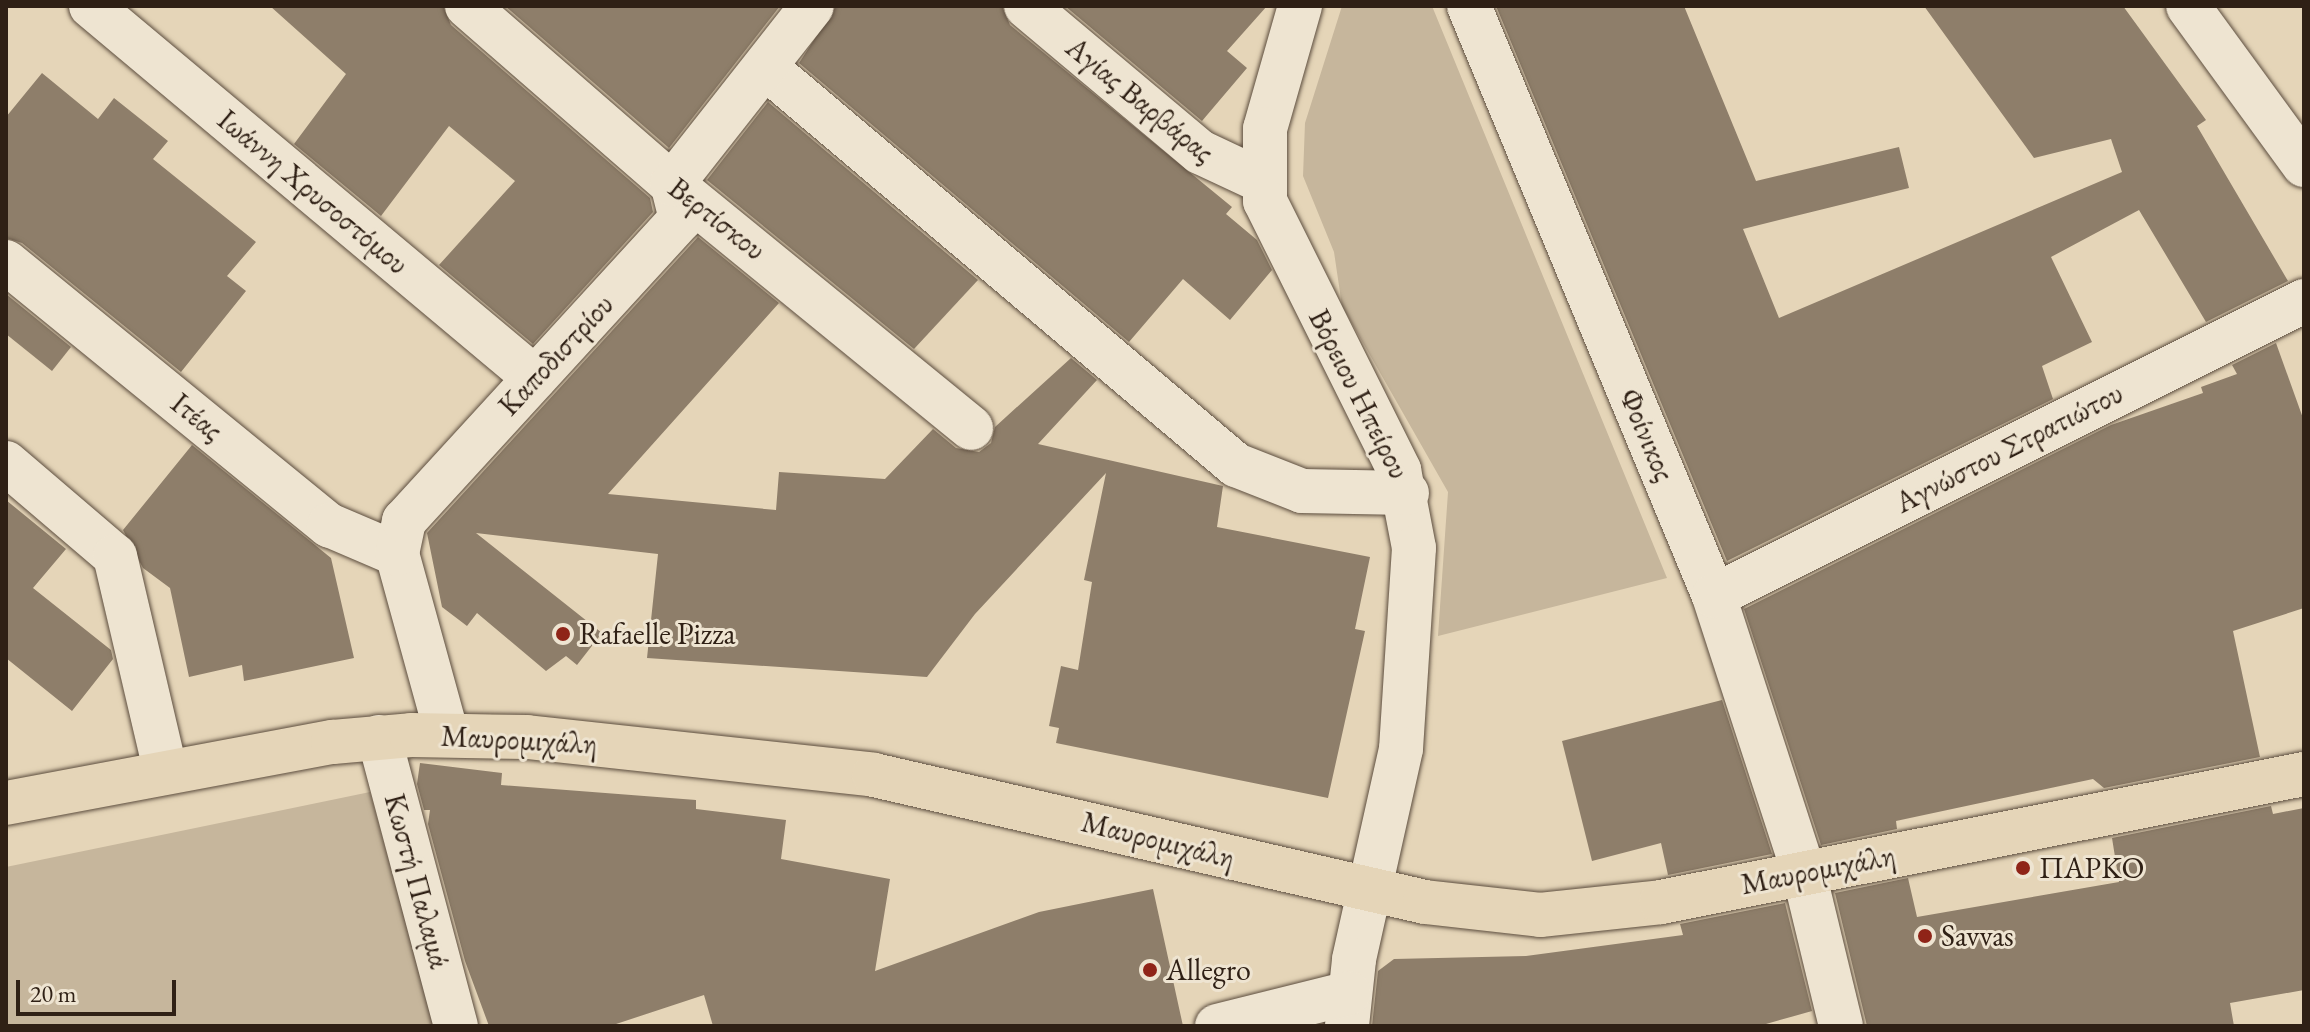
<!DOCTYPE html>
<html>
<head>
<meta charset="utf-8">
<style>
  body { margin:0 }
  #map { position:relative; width:2310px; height:1032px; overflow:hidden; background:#e5d5b8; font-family:"EB Garamond",serif }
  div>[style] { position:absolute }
  .green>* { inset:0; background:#c6b69c }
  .building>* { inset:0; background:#8e7e6a }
  .roads { filter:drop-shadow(0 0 2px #5c4d3e) drop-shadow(0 0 2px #5c4d3e) }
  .minor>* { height:44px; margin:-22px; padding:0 22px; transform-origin:22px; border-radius:22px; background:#eee4d1 }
  .major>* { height:44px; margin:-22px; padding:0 22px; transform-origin:22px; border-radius:22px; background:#e5d5b8 }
  .dots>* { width:22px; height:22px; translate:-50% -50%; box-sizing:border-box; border:4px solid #eee4d1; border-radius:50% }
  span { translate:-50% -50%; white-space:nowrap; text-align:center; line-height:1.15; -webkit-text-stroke:6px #eee4d1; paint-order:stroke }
  .street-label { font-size:30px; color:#2f2015 }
  .poi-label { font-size:30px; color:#2f2015 }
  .left { translate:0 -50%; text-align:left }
  .frame { position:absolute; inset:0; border:8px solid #2f2015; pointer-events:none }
  .scale { position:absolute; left:16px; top:980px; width:160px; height:36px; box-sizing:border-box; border:4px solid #2f2015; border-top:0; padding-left:10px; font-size:24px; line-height:28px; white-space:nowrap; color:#2f2015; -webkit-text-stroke:6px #eee4d1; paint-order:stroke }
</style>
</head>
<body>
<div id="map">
  <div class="green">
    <div style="clip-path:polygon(1342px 6px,1432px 6px,1667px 578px,1438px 636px,1448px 492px,1342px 306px,1334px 252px,1303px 176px,1305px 123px)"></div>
    <div style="clip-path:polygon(370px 792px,434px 1026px,6px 1026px,6px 867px)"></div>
  </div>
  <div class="building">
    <div style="clip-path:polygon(270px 6px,443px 6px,451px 25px,650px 198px,653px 212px,533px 344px,439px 265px,515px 181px,449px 126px,381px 216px,294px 144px,346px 74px)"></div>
    <div style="clip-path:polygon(505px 6px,780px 6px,669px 148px)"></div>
    <div style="clip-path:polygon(836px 6px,1002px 6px,1010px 25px,1232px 207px,1226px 214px,1257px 240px,1272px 270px,1230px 320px,1183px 279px,1129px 342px,799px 63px)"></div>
    <div style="clip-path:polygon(1065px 6px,1267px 6px,1227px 51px,1247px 68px,1202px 121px)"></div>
    <div style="clip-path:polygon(1496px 6px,1684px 6px,1756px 181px,1899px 147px,1909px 188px,1743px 229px,1779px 318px,2122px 172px,2111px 139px,2034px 158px,1924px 6px,2123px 6px,2206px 120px,2197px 126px,2288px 281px,2206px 322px,2139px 210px,2051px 257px,2092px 342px,2042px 366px,2053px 399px,1727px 561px)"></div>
    <div style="clip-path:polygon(42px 73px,98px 119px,114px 98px,168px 141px,153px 159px,256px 242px,227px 276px,246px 291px,181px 372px,22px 243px,6px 238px,6px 117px)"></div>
    <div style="clip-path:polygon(768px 102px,978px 280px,914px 349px,707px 180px)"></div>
    <div style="clip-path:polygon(698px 237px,779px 303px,608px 494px,776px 510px,779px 472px,885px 479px,933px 429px,956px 448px,979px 452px,991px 443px,995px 427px,1071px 358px,1097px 380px,1038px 444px,1223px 486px,1217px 527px,1370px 557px,1355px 629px,1365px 631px,1328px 798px,1056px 743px,1059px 728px,1049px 726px,1061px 666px,1078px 670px,1092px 582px,1084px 580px,1106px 473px,975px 614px,927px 677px,647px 658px,658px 554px,476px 533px,602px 633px,577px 665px,566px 656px,546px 671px,477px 613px,467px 626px,442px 607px,427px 533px)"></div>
    <div style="clip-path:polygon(6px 294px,71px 347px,52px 371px,6px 334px)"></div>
    <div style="clip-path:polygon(2276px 343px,2304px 421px,2304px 608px,2233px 631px,2260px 757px,2104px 788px,2093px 779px,1910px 818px,1896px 821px,1897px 829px,1821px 845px,1744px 609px,2111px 425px,2203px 393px,2201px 387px,2237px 374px,2232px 365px)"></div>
    <div style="clip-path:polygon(192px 445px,331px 558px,354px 658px,244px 681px,242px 665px,189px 677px,170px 588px,143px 568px,123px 530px)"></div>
    <div style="clip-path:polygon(6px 500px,66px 549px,33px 588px,111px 650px,113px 659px,72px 711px,6px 658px)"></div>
    <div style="clip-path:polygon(1722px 700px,1772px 854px,1668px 875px,1661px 843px,1592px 861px,1562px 741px)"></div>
    <div style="clip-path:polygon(420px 763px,502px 773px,501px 785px,696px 800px,696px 809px,786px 820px,781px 859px,890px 879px,875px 971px,1039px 912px,1153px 889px,1183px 1026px,713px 1026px,704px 995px,610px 1026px,489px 1026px,465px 961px,428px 824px,430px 810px,424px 810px,417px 784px)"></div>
    <div style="clip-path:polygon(2271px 806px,2273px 814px,2304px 808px,2304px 990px,2230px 1003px,2234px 1026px,1867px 1026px,1835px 893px,1908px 878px,1917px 917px,2119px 882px,2112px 838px)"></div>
    <div style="clip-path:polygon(1785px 903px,1812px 1011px,1759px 1026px,1372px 1026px,1378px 971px,1394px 959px,1526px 956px,1683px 935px,1680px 924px)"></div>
  </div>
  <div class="roads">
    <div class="minor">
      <div style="left:91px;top:6px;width:579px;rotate:39.96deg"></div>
      <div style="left:467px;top:6px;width:271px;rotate:41deg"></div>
      <div style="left:672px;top:184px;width:386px;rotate:39.2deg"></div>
      <div style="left:1026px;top:6px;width:227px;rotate:40deg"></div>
      <div style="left:1200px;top:152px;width:68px;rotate:25.1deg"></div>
      <div style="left:1300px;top:6px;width:128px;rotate:105.9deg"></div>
      <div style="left:1265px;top:129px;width:72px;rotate:90deg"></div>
      <div style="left:1265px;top:201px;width:301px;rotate:63.5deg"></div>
      <div style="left:1399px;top:470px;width:79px;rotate:79.1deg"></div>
      <div style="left:1414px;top:548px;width:201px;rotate:93.7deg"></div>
      <div style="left:1401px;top:749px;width:216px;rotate:102.6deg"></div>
      <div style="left:1354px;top:960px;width:66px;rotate:96.1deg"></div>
      <div style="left:1469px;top:6px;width:639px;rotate:67.45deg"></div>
      <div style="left:1714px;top:596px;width:291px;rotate:72deg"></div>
      <div style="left:1804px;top:873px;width:157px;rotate:76.4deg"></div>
      <div style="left:2188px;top:6px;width:197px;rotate:53.9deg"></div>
      <div style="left:765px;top:67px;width:617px;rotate:40.2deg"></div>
      <div style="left:1236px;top:465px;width:71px;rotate:21.5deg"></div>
      <div style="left:1302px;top:491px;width:105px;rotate:1.1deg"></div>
      <div style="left:6px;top:262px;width:417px;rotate:39.2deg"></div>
      <div style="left:329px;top:525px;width:74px;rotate:23.1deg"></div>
      <div style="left:6px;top:463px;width:143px;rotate:40.5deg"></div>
      <div style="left:115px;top:556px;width:219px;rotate:76.8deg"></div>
      <div style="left:1714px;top:596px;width:660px;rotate:-26.57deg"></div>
      <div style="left:447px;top:735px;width:188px;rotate:-105.4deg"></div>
      <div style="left:397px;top:554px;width:34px;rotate:-78deg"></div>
      <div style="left:404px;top:521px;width:410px;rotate:-47.5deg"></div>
      <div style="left:681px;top:219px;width:36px;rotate:-104deg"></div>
      <div style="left:672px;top:184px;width:226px;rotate:-51.8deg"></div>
      <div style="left:379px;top:737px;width:299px;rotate:75.1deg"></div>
      <div style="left:1217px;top:1026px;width:136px;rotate:-14deg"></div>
    </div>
    <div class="major">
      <div style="left:6px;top:803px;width:333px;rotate:-10.6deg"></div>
      <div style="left:333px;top:742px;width:78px;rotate:-5.1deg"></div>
      <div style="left:411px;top:735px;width:116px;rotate:1deg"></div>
      <div style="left:527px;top:737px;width:349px;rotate:6.2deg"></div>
      <div style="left:874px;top:775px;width:565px;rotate:12.98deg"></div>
      <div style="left:1425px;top:902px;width:116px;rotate:6.4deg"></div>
      <div style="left:1540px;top:915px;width:122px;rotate:-6.1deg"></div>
      <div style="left:1661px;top:902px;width:656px;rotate:-11.26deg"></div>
    </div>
  </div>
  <div class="dots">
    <div style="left:563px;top:634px;background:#8f2418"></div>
    <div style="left:2023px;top:868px;background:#8f2418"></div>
    <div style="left:1925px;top:936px;background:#8f2418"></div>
    <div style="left:1150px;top:970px;background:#8f2418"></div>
  </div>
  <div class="street-label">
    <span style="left:1140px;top:100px;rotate:39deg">Αγίας Βαρβάρας</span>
    <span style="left:313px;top:192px;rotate:40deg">Ιωάννη Χρυσοστόμου</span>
    <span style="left:717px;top:219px;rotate:38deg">Βερτίσκου</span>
    <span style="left:556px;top:355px;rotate:-47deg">Καποδιστρίου</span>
    <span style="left:1359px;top:394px;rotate:63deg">Βόρειου Ηπείρου</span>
    <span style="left:197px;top:417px;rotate:39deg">Ιτέας</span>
    <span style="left:1647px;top:435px;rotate:67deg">Φοίνικος</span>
    <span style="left:2009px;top:448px;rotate:-27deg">Αγνώστου Στρατιώτου</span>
    <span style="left:519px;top:740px;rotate:3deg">Μαυρομιχάλη</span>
    <span style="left:1158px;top:840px;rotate:14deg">Μαυρομιχάλη</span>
    <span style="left:1818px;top:870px;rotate:-11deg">Μαυρομιχάλη</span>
    <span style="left:417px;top:881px;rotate:75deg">Κωστή Παλαμά</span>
  </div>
  <div class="poi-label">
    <span class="left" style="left:579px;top:634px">Rafaelle Pizza</span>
    <span class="left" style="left:2039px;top:868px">ΠΑΡΚΟ</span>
    <span class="left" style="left:1941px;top:936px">Savvas</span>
    <span class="left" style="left:1166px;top:970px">Allegro</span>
  </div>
  <div class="frame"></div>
  <div class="scale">20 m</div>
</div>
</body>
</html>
